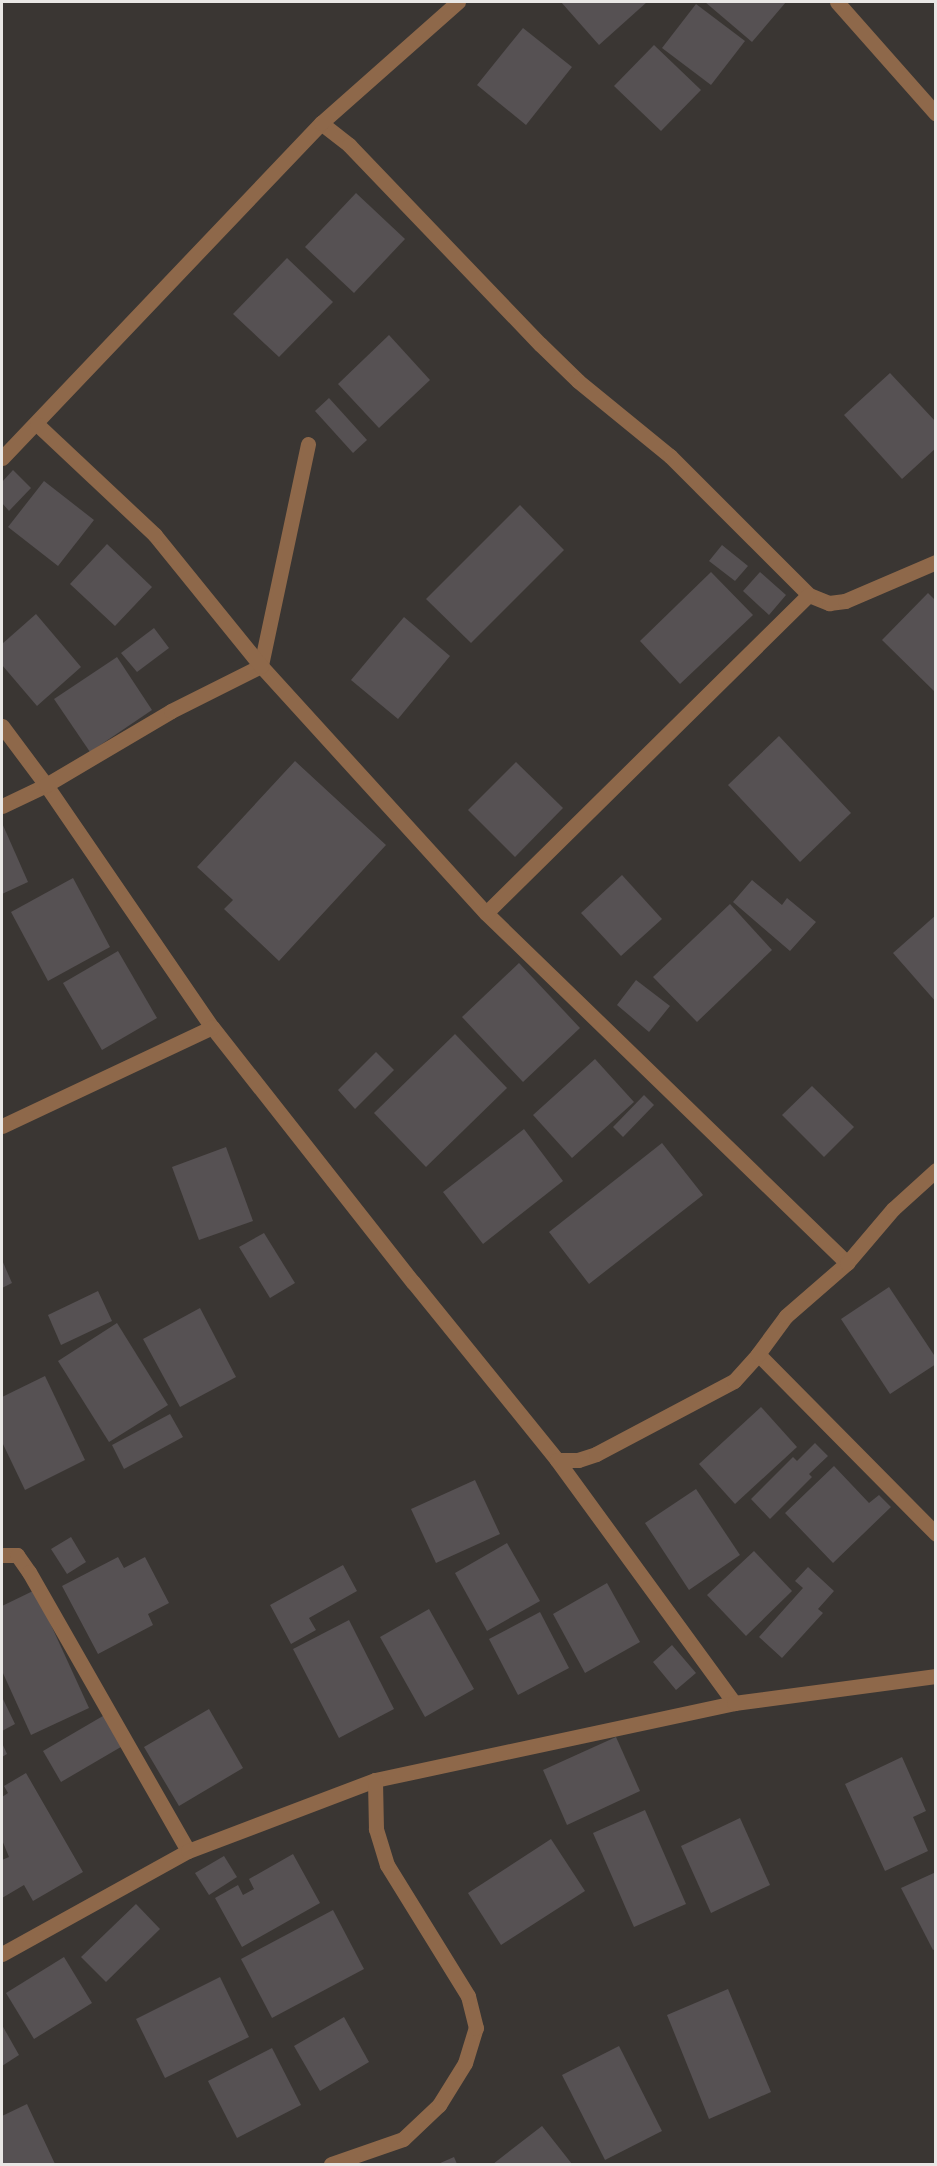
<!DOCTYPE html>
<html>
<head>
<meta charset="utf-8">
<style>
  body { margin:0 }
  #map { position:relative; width:937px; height:2166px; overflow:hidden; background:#3a3633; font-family:Karla,sans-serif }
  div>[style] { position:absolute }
  .building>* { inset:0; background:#565153 }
  .minor>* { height:15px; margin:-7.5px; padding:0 7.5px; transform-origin:7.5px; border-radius:7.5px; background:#8e684a }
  span { translate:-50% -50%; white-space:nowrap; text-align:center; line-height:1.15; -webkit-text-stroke:4.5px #302c29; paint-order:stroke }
  .frame { position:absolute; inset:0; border:3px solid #e9e7e5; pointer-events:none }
</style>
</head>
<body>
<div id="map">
  <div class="building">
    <div style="clip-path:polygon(561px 2px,647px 2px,599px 45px)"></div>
    <div style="clip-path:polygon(705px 2px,786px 2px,752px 42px)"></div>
    <div style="clip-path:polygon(696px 4px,745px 41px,711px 85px,662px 48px)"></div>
    <div style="clip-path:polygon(523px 28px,572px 67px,526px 125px,477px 85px)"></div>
    <div style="clip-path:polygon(654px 45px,701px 90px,661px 131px,614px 86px)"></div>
    <div style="clip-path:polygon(356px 193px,405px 239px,354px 293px,305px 247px)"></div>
    <div style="clip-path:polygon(287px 258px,333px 302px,279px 357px,233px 314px)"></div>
    <div style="clip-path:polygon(389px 335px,430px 380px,379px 428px,338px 384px)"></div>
    <div style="clip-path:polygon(890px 373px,936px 422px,936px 448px,902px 479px,844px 415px)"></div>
    <div style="clip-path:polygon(329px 398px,367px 440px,353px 453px,315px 411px)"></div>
    <div style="clip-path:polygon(13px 470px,31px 488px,9px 511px,2px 503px,2px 482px)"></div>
    <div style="clip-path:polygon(44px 481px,94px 520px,58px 566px,8px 527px)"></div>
    <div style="clip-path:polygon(520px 505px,564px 550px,471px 643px,426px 599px)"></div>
    <div style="clip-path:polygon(107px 544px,152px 587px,115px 626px,70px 584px)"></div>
    <div style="clip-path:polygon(722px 545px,748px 566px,735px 581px,709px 561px)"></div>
    <div style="clip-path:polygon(711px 572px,753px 615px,680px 684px,640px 641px)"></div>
    <div style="clip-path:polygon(760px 572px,786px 595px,769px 615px,743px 591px)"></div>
    <div style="clip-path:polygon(928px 593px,936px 601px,936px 693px,882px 640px)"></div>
    <div style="clip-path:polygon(36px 614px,81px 667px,37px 706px,2px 665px,2px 644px)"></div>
    <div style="clip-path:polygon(404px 617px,450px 656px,398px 719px,351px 680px)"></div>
    <div style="clip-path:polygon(154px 628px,169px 648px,137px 672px,121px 653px)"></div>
    <div style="clip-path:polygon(117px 657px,152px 710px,90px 752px,54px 699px)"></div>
    <div style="clip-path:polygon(779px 736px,851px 813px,800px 862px,728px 785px)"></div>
    <div style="clip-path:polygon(295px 761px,386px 845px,279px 961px,224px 909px,233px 900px,197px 867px)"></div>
    <div style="clip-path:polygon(516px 762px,563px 808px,515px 857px,468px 810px)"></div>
    <div style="clip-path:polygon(2px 823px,28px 882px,2px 894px)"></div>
    <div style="clip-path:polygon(622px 875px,662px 919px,621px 956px,581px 913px)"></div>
    <div style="clip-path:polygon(73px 878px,110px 947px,48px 981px,11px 912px)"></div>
    <div style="clip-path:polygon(752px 880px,782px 905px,787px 898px,816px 922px,790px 951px,733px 902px)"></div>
    <div style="clip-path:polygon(730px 904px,772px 950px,697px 1022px,653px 977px)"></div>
    <div style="clip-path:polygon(936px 915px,936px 1002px,893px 953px)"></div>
    <div style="clip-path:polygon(118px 951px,157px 1018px,102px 1050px,63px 983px)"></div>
    <div style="clip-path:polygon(519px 963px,580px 1028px,523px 1082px,462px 1017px)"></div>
    <div style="clip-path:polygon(636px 980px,670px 1006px,649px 1032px,617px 1005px)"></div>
    <div style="clip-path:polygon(455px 1034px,507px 1088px,426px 1167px,374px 1113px)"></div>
    <div style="clip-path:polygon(376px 1052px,394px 1070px,355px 1109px,338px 1090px)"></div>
    <div style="clip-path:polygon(595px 1059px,634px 1102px,572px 1158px,533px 1115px)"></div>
    <div style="clip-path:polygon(812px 1086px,854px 1127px,824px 1157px,782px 1115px)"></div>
    <div style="clip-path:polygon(644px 1095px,654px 1105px,623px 1137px,613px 1127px)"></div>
    <div style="clip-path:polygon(524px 1129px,563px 1181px,483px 1244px,443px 1192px)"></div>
    <div style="clip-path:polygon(662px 1143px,703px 1195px,589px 1284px,549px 1232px)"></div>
    <div style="clip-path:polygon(226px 1147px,253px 1221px,199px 1240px,172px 1167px)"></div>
    <div style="clip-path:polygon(264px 1233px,295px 1283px,270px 1298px,239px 1247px)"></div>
    <div style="clip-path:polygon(2px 1260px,12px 1283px,2px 1288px)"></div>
    <div style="clip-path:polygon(889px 1287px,936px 1358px,936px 1364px,890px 1394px,841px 1319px)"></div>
    <div style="clip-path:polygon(98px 1291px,112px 1321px,61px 1345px,48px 1315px)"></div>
    <div style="clip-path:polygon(200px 1308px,236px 1377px,180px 1407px,143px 1339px)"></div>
    <div style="clip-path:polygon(117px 1323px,168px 1405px,109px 1442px,58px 1361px)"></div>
    <div style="clip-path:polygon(45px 1376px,85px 1460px,25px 1490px,2px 1442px,2px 1397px)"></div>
    <div style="clip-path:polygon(761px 1407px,797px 1447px,735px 1504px,699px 1464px)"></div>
    <div style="clip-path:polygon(170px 1414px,183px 1437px,124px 1469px,112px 1445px)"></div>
    <div style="clip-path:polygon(815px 1443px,828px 1456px,809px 1474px,812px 1477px,770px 1519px,751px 1499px,793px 1457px,797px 1461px)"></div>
    <div style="clip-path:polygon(834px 1466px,869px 1503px,879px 1495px,891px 1507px,833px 1563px,785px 1513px)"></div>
    <div style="clip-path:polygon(475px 1480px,500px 1534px,436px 1563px,411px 1509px)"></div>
    <div style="clip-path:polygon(696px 1489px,740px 1555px,689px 1590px,645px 1523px)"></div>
    <div style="clip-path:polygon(71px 1537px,86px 1562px,67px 1574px,51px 1549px)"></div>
    <div style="clip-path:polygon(507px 1543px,540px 1601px,487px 1631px,455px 1573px)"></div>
    <div style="clip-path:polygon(754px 1551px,792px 1591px,746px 1636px,707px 1595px)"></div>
    <div style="clip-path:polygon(118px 1557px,124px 1568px,145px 1557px,169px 1603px,148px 1614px,153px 1625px,98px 1654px,62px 1586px)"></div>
    <div style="clip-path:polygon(343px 1565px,357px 1591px,309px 1618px,316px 1630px,291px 1644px,270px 1605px)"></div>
    <div style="clip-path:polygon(808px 1567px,834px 1591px,818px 1609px,823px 1613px,782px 1658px,759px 1637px,803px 1588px,795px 1581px)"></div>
    <div style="clip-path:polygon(607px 1583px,640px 1642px,585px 1673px,553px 1614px)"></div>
    <div style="clip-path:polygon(35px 1590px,89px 1708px,31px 1735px,2px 1671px,2px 1606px)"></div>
    <div style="clip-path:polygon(429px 1609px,474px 1689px,425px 1717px,380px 1637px)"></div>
    <div style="clip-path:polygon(540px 1612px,569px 1668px,518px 1695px,489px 1639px)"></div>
    <div style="clip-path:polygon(349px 1620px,394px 1709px,339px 1738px,293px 1649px)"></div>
    <div style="clip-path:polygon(672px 1645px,696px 1673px,676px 1690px,653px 1662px)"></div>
    <div style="clip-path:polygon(2px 1697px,15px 1724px,2px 1731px)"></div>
    <div style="clip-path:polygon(209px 1709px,243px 1768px,179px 1806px,144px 1747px)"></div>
    <div style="clip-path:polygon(108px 1713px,126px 1744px,61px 1782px,43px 1751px)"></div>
    <div style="clip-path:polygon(616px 1737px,640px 1791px,567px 1825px,543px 1770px)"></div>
    <div style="clip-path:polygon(2px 1743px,7px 1754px,2px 1757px)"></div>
    <div style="clip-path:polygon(902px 1757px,926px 1811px,913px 1817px,928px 1851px,885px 1871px,845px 1784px)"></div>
    <div style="clip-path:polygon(26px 1773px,83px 1872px,33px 1901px,24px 1885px,2px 1898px,2px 1860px,9px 1857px,2px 1840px,2px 1797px,8px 1793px,4px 1786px)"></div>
    <div style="clip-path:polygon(645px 1810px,686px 1904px,634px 1927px,593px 1833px)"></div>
    <div style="clip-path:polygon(740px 1818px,770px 1885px,711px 1913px,681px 1846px)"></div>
    <div style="clip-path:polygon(551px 1839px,585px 1891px,501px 1945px,468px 1893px)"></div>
    <div style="clip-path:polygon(293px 1854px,320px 1903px,242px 1947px,215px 1898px,238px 1885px,243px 1895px,254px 1889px,249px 1879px)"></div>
    <div style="clip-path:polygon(224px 1856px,237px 1877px,209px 1895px,195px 1873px)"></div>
    <div style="clip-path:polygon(936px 1872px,936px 1949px,933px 1950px,901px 1888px)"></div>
    <div style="clip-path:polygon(136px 1904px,160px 1929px,106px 1982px,81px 1957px)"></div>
    <div style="clip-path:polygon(333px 1910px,364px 1969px,272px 2018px,241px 1959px)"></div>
    <div style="clip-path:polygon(64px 1957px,92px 2003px,34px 2039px,6px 1993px)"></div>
    <div style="clip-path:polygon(220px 1977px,249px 2037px,165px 2078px,136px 2019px)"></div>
    <div style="clip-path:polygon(728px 1989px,771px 2092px,709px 2119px,667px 2015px)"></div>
    <div style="clip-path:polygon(344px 2017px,369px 2062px,320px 2091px,294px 2046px)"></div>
    <div style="clip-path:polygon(2px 2025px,19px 2055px,2px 2066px)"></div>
    <div style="clip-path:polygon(619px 2046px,662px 2131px,605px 2160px,562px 2075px)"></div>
    <div style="clip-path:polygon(272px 2048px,301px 2105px,237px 2138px,208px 2081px)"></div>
    <div style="clip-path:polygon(27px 2104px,55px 2164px,2px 2164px,2px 2116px)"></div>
    <div style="clip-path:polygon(542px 2126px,572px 2164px,493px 2164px)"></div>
    <div style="clip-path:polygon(454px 2157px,457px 2164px,438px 2164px)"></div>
  </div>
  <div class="minor">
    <div style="left:837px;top:2px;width:149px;rotate:48.5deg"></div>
    <div style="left:321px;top:123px;width:36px;rotate:38deg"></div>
    <div style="left:349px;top:145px;width:276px;rotate:46.2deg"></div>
    <div style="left:540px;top:344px;width:53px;rotate:44.2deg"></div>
    <div style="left:578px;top:381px;width:119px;rotate:39.2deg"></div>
    <div style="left:670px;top:456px;width:197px;rotate:45deg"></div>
    <div style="left:809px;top:595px;width:22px;rotate:22deg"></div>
    <div style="left:829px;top:603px;width:16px;rotate:-7deg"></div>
    <div style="left:845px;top:601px;width:99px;rotate:-23.2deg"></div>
    <div style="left:308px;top:444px;width:227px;rotate:102deg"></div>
    <div style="left:261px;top:666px;width:334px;rotate:47.7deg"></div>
    <div style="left:486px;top:913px;width:503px;rotate:44.11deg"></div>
    <div style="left:2px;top:458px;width:463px;rotate:-46.4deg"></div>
    <div style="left:321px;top:123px;width:183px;rotate:-41.5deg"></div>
    <div style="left:2px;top:726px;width:74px;rotate:53.3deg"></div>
    <div style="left:46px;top:785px;width:293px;rotate:55.6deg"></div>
    <div style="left:212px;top:1027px;width:325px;rotate:51.8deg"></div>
    <div style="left:413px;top:1282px;width:229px;rotate:51deg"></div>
    <div style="left:557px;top:1460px;width:301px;rotate:53.9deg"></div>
    <div style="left:2px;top:806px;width:49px;rotate:-25.5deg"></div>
    <div style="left:46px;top:785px;width:145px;rotate:-30.6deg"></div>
    <div style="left:171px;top:711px;width:101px;rotate:-26.6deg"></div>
    <div style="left:261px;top:666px;width:169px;rotate:-129deg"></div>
    <div style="left:155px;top:535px;width:162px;rotate:-136.8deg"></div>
    <div style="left:486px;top:913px;width:453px;rotate:-44.6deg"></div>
    <div style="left:2px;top:1126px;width:232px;rotate:-25.2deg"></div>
    <div style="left:758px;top:1354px;width:253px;rotate:45.3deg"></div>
    <div style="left:557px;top:1460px;width:21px"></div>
    <div style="left:578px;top:1460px;width:19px;rotate:-18deg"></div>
    <div style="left:596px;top:1454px;width:156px;rotate:-27.9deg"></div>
    <div style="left:734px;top:1381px;width:36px;rotate:-48deg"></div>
    <div style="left:758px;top:1354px;width:47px;rotate:-53.6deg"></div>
    <div style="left:786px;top:1316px;width:81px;rotate:-41deg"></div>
    <div style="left:847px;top:1263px;width:71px;rotate:-49.6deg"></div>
    <div style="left:893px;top:1209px;width:58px;rotate:-42.2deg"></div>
    <div style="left:2px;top:1555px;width:15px"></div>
    <div style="left:17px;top:1555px;width:21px;rotate:55deg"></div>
    <div style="left:29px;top:1572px;width:321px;rotate:60.3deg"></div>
    <div style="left:2px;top:1954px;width:213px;rotate:-29deg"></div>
    <div style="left:188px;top:1851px;width:200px;rotate:-20.8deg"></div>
    <div style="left:375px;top:1780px;width:367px;rotate:-12.1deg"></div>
    <div style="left:734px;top:1703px;width:204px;rotate:-7.6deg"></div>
    <div style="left:331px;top:2164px;width:76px;rotate:-19.1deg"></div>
    <div style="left:403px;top:2139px;width:50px;rotate:-43.4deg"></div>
    <div style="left:439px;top:2105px;width:49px;rotate:-58.2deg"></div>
    <div style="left:465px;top:2063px;width:37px;rotate:-73deg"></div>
    <div style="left:476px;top:2028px;width:33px;rotate:-104deg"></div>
    <div style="left:468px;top:1996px;width:154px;rotate:-121.7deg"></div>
    <div style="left:387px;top:1865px;width:38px;rotate:-107deg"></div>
    <div style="left:376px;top:1829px;width:49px;rotate:-91.2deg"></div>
  </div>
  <div class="frame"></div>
</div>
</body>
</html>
